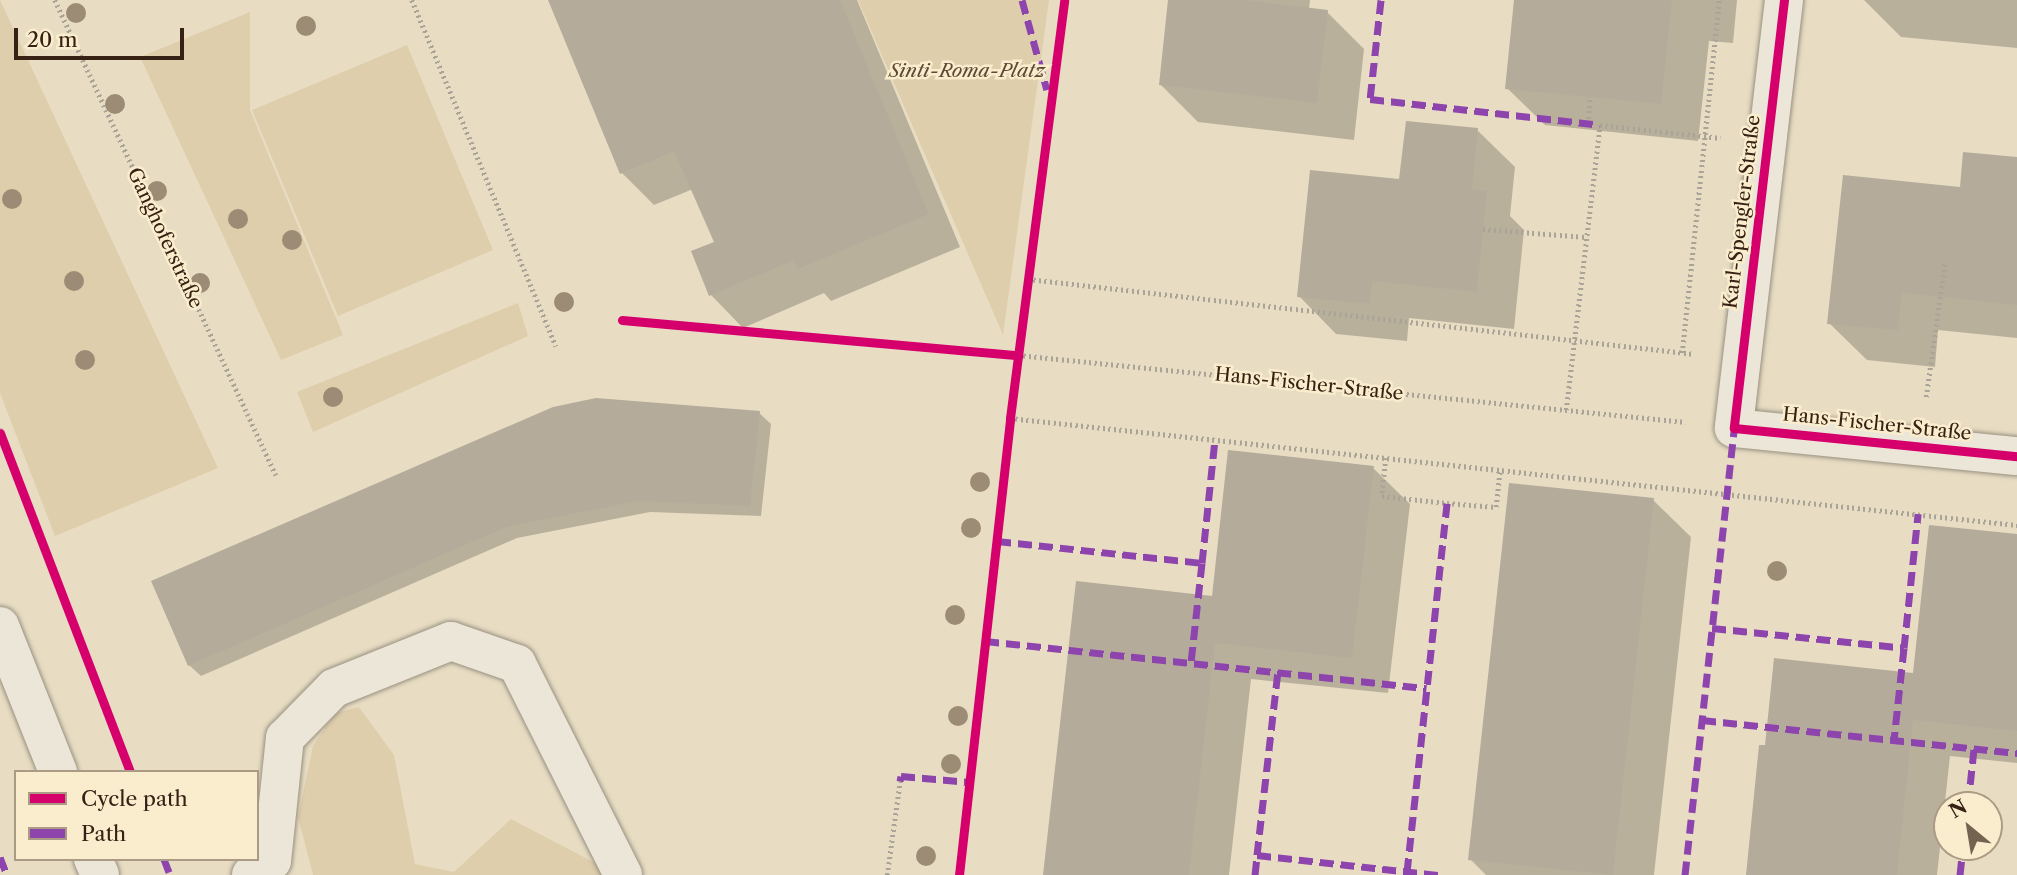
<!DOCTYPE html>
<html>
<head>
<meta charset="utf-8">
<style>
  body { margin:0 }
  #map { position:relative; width:2017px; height:875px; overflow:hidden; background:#e8ddc3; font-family:"Libre Caslon Text",serif }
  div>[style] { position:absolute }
  .green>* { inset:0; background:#deceac }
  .shadow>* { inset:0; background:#0003 }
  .building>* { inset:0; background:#b4ab9a }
  .path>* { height:4.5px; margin-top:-2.25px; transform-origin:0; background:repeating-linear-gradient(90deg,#aaa398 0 2px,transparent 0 5.5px) }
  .roads { filter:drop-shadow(0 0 2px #999080) drop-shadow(0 0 2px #999080) }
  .minor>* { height:38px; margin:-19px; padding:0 19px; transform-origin:19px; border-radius:19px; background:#ebe6d8 }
  .quiet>* { height:7px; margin-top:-3.5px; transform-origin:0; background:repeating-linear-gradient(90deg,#8e44ad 0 14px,transparent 0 21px) }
  .cycleway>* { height:9px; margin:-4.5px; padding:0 4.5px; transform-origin:4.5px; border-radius:4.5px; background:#d6006c }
  .trees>* { width:20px; height:20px; margin:-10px; border-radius:50%; background:#9c8c75 }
  span { translate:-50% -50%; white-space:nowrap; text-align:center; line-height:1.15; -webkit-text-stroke:5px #faedce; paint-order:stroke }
  .park-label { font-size:19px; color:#5e4935; font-style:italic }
  .street-label { font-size:19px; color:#362114 }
  .legend { position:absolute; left:14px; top:770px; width:245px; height:91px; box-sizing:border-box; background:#faedce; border:2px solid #ac9b84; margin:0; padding:9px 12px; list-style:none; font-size:21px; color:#362114 }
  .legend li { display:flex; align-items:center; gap:14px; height:35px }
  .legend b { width:35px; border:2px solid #ac9b84 }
  .north { position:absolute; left:1933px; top:791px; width:70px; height:70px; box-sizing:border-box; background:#faedce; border:2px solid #ac9b84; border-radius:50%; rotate:330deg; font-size:19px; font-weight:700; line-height:28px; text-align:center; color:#362114 }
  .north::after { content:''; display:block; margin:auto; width:24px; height:32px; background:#746351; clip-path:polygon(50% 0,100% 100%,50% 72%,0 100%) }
  .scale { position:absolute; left:14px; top:28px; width:170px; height:32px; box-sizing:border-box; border:4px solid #362114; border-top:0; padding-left:9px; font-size:21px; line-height:24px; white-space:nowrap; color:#362114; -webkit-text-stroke:5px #faedce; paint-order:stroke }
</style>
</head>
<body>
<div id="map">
  <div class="green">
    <div style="clip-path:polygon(0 0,218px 468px,55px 536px,0 393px)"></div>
    <div style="clip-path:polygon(858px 0,1049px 0,1003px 335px)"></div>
    <div style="clip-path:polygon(250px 12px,250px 110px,343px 335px,281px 360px,140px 57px)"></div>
    <div style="clip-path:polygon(407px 45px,493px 250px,338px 316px,252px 110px)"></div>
    <div style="clip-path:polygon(518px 303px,528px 336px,313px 432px,297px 392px)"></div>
    <div style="clip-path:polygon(359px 707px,394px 755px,415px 864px,454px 872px,511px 819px,599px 865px,602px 875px,313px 875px,298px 817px,313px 746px,335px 713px)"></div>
  </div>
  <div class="shadow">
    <div style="clip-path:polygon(549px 0,857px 0,960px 247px,831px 301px,824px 293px,743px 328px,711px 295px,717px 243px,693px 189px,654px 205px,622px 173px)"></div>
    <div style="clip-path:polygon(1170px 0,1310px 0,1309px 10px,1327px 12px,1364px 49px,1354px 140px,1198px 122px,1160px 84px)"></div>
    <div style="clip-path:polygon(1516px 0,1737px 0,1733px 43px,1709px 41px,1698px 141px,1545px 125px,1507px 88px)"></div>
    <div style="clip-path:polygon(1864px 0,2017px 0,2017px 48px,1901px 37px)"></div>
    <div style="clip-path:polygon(1477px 130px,1515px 167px,1510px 216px,1524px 230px,1514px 329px,1409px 318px,1407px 341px,1336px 334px,1299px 296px,1401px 181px)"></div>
    <div style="clip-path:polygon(2017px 159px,2017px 338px,1938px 330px,1935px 367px,1867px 360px,1829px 323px,1962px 189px)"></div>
    <div style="clip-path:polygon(759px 413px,771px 424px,761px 516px,650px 512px,517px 538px,201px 676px,189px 665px)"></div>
    <div style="clip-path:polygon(1373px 468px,1410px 504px,1388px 693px,1251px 679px,1229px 875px,1045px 875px,1213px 598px)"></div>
    <div style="clip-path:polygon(1653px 500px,1691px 537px,1654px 875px,1486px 875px,1470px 859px)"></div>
    <div style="clip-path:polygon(2017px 536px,2017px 763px,1950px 756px,1937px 875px,1748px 875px,1767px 747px,1915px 675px)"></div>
  </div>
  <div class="building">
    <div style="clip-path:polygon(548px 0,840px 0,929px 214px,798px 269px,794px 260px,709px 296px,691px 251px,714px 242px,674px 151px,620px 174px)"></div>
    <div style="clip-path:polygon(1168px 0,1246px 0,1328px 10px,1317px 103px,1159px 85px)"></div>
    <div style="clip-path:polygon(1514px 0,1672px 0,1661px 104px,1505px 89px)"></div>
    <div style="clip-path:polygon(1406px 121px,1478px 128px,1472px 189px,1487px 191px,1477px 292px,1372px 281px,1370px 304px,1297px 297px,1310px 170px,1399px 179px)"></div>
    <div style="clip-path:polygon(1963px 152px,2017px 157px,2017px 305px,1902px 293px,1898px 330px,1827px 324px,1843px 175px,1960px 187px)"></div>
    <div style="clip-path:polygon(596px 398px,760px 411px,750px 506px,638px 501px,506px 527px,188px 666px,151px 581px,553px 407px)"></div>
    <div style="clip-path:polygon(1228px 450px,1374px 466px,1352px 658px,1215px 643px,1189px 875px,1043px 875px,1076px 581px,1212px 596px)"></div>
    <div style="clip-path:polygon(1509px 483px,1654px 498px,1613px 875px,1468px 860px)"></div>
    <div style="clip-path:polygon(1929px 525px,2017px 534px,2017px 731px,1913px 720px,1897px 875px,1746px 875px,1759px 745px,1765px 745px,1774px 658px,1913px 673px)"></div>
  </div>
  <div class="path">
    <div style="left:55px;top:0;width:524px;rotate:65.05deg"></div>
    <div style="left:412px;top:0;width:375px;rotate:67.4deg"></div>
    <div style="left:1588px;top:124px;width:27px;rotate:-86deg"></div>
    <div style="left:1483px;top:229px;width:103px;rotate:4.4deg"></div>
    <div style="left:1028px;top:279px;width:671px;rotate:6.42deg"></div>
    <div style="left:1682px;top:353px;width:355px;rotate:-84deg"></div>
    <div style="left:1018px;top:355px;width:671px;rotate:5.73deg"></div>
    <div style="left:1926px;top:397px;width:137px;rotate:-82deg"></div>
    <div style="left:1566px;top:410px;width:287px;rotate:-83.2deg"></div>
    <div style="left:1600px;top:125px;width:121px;rotate:6.2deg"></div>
    <div style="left:1010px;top:418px;width:1013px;rotate:6.07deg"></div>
    <div style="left:1386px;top:458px;width:38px;rotate:96deg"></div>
    <div style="left:1382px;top:496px;width:65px;rotate:6.1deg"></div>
    <div style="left:1447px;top:503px;width:49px;rotate:4.7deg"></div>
    <div style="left:1496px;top:507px;width:37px;rotate:-84deg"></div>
    <div style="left:887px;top:875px;width:95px;rotate:-82.1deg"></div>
  </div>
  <div class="roads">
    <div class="minor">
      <div style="left:1784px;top:0;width:431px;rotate:96.7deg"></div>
      <div style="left:1734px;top:428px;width:284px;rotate:5.7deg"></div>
      <div style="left:0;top:626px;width:157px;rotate:68.3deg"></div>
      <div style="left:93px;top:859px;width:17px;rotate:66deg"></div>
      <div style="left:251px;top:875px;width:25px;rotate:-34deg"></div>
      <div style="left:272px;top:861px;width:124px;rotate:-84deg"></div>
      <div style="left:285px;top:738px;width:70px;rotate:-45.6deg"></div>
      <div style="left:334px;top:688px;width:126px;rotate:-21.9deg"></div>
      <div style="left:451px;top:641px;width:70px;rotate:19.2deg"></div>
      <div style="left:517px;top:664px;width:236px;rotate:63.3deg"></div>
    </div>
  </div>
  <div class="quiet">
    <div style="left:1022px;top:0;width:93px;rotate:74.5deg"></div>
    <div style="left:1381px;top:0;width:100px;rotate:96.3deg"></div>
    <div style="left:1370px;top:99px;width:231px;rotate:6.4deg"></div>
    <div style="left:997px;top:541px;width:206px;rotate:6.1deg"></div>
    <div style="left:1202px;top:563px;width:101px;rotate:96.3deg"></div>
    <div style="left:1202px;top:563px;width:124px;rotate:-84deg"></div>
    <div style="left:1712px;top:628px;width:193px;rotate:5.9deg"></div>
    <div style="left:1904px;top:648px;width:93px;rotate:96.2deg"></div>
    <div style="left:985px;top:641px;width:444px;rotate:6.1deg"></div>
    <div style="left:1904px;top:648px;width:135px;rotate:-84deg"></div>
    <div style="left:1702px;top:720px;width:317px;rotate:6deg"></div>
    <div style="left:900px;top:781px;width:5px;rotate:-79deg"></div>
    <div style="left:901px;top:776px;width:69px;rotate:5deg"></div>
    <div style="left:1968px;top:805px;width:56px;rotate:-83.9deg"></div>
    <div style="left:1257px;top:855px;width:184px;rotate:-83.5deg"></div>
    <div style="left:0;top:857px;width:19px;rotate:69deg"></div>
    <div style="left:164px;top:859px;width:17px;rotate:69deg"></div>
    <div style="left:1407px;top:872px;width:371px;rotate:-83.8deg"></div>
    <div style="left:1255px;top:875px;width:20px;rotate:-84deg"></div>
    <div style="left:1257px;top:855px;width:182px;rotate:6.3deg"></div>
    <div style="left:1685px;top:875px;width:450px;rotate:-83.7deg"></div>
    <div style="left:1960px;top:875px;width:28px;rotate:-84deg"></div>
  </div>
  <div class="cycleway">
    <div style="left:1784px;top:0;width:431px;rotate:96.7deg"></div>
    <div style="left:1734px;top:428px;width:284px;rotate:5.7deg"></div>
    <div style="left:622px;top:320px;width:398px;rotate:5.1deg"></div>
    <div style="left:0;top:433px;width:363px;rotate:69deg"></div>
    <div style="left:959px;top:875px;width:460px;rotate:-83.6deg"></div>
    <div style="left:1010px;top:418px;width:421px;rotate:-82.6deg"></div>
  </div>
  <div class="trees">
    <div style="left:76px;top:13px"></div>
    <div style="left:306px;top:26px"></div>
    <div style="left:115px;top:104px"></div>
    <div style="left:157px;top:191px"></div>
    <div style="left:12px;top:199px"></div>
    <div style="left:238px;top:219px"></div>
    <div style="left:292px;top:240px"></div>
    <div style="left:74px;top:281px"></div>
    <div style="left:200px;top:283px"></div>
    <div style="left:564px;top:302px"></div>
    <div style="left:85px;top:360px"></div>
    <div style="left:333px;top:397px"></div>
    <div style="left:980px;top:482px"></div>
    <div style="left:971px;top:528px"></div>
    <div style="left:1777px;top:571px"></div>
    <div style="left:955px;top:615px"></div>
    <div style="left:958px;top:716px"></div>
    <div style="left:951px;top:764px"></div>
    <div style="left:926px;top:856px"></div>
  </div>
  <div class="park-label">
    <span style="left:967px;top:71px">Sinti-Roma-Platz</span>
  </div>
  <div class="street-label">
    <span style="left:1742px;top:212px;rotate:-83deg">Karl-Spengler-Straße</span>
    <span style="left:165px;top:238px;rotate:65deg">Ganghoferstraße</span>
    <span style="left:1309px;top:384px;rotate:6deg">Hans-Fischer-Straße</span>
    <span style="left:1877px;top:424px;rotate:6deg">Hans-Fischer-Straße</span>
  </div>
  <ul class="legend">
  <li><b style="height:9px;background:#d6006c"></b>Cycle path</li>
  <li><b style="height:9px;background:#8e44ad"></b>Path</li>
  </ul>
  <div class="north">N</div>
  <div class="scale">20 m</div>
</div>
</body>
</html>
